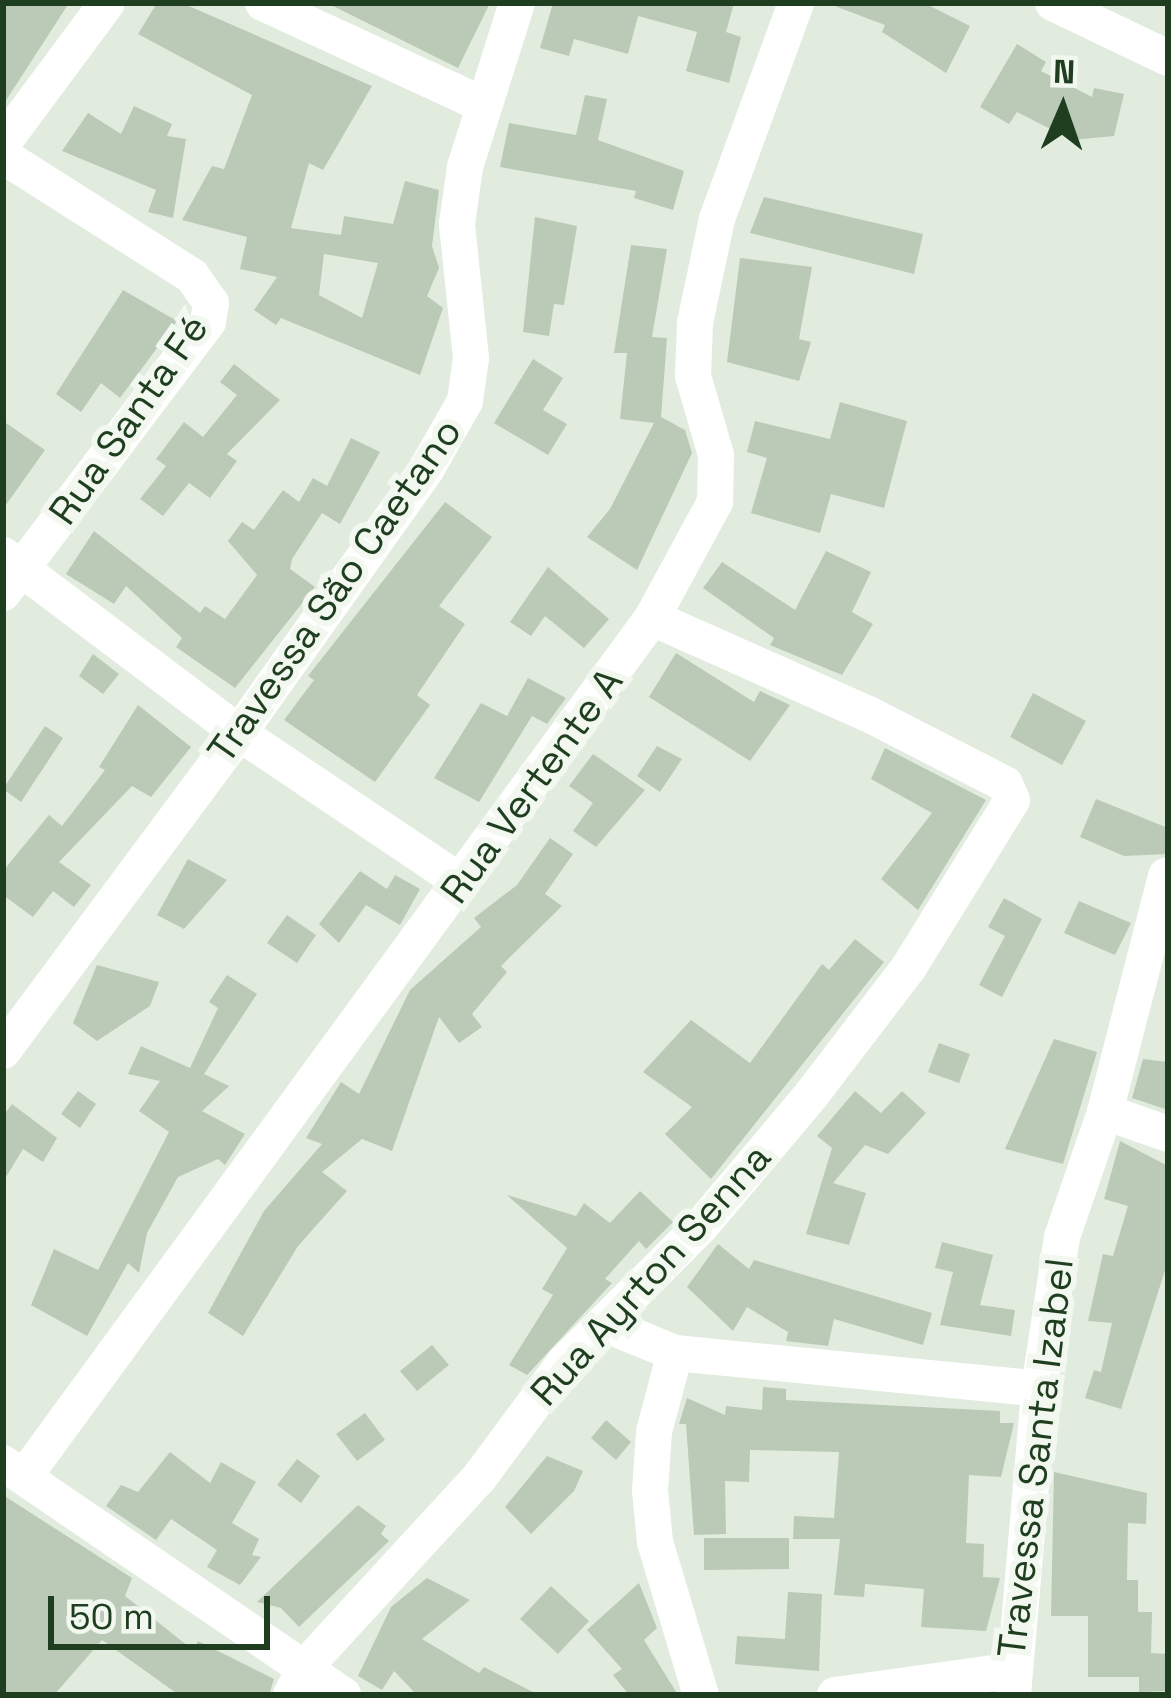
<!DOCTYPE html>
<html>
<head>
<meta charset="utf-8">
<style>
  body { margin:0 }
  #map { position:relative; width:1171px; height:1698px; overflow:hidden; background:#e1ecdf; font-family:"Space Grotesk",sans-serif }
  div>[style] { position:absolute }
  .building>* { inset:0; background:#bacab7 }
  .minor>* { height:36px; margin:-18px; padding:0 18px; transform-origin:18px; border-radius:18px; background:#fff }
  span { translate:-50% -50%; white-space:nowrap; text-align:center; line-height:1.15; -webkit-text-stroke:12px #f2f8f0; paint-order:stroke }
  .street-label { font-size:39px; color:#1e3e1f }
  .frame { position:absolute; inset:0; border:6px solid #1e3e1f; pointer-events:none }
  .north { position:absolute; left:1003px; top:48px; width:120px; height:120px; -webkit-text-stroke:9px #f2f8f0; paint-order:stroke; rotate:2deg; font-size:33px; font-weight:700; line-height:48px; text-align:center; color:#1e3e1f }
  .north::after { content:''; display:block; margin:auto; width:42px; height:54px; background:#1e3e1f; clip-path:polygon(50% 0,100% 100%,50% 72%,0 100%) }
  .scale { position:absolute; left:48px; top:1596px; width:222px; height:54px; box-sizing:border-box; border:6px solid #1e3e1f; border-top:0; padding-left:15px; font-size:36px; line-height:42px; white-space:nowrap; color:#1e3e1f; -webkit-text-stroke:9px #f2f8f0; paint-order:stroke }
</style>
</head>
<body>
<div id="map">
  <div class="building">
    <div style="clip-path:polygon(3px 3px,69px 3px,3px 105px)"></div>
    <div style="clip-path:polygon(evenodd,157px 3px,182px 3px,372px 86px,323px 170px,309px 163px,291px 228px,341px 235px,344px 216px,393px 224px,405px 181px,439px 190px,432px 246px,439px 268px,427px 296px,443px 308px,420px 375px,281px 318px,276px 325px,254px 310px,277px 277px,240px 269px,247px 237px,182px 220px,212px 166px,224px 169px,252px 95px,138px 34px,157px 3px,324px 254px,378px 263px,362px 318px,319px 295px,324px 254px)"></div>
    <div style="clip-path:polygon(327px 3px,490px 3px,458px 68px)"></div>
    <div style="clip-path:polygon(553px 3px,734px 3px,726px 32px,741px 37px,729px 83px,686px 71px,697px 32px,638px 16px,628px 54px,574px 39px,569px 56px,540px 48px)"></div>
    <div style="clip-path:polygon(924px 3px,970px 26px,946px 73px,882px 32px,885px 25px,832px 5px)"></div>
    <div style="clip-path:polygon(1017px 44px,1046px 62px,1041px 71px,1092px 97px,1094px 88px,1124px 94px,1114px 136px,1072px 140px,1017px 112px,1009px 124px,980px 107px)"></div>
    <div style="clip-path:polygon(585px 95px,607px 99px,598px 140px,684px 171px,673px 210px,634px 198px,636px 191px,500px 167px,509px 123px,576px 135px)"></div>
    <div style="clip-path:polygon(134px 106px,172px 124px,167px 136px,186px 139px,173px 218px,148px 212px,156px 190px,62px 151px,88px 113px,121px 134px)"></div>
    <div style="clip-path:polygon(764px 197px,923px 234px,914px 274px,750px 233px)"></div>
    <div style="clip-path:polygon(535px 217px,577px 226px,564px 305px,554px 304px,549px 336px,523px 332px)"></div>
    <div style="clip-path:polygon(631px 245px,667px 249px,652px 337px,667px 338px,661px 417px,685px 430px,692px 453px,637px 570px,587px 537px,610px 509px,654px 423px,620px 419px,627px 353px,614px 353px)"></div>
    <div style="clip-path:polygon(740px 258px,812px 267px,799px 339px,811px 342px,799px 381px,727px 362px)"></div>
    <div style="clip-path:polygon(123px 290px,177px 321px,120px 398px,101px 383px,81px 412px,56px 394px)"></div>
    <div style="clip-path:polygon(533px 359px,563px 378px,543px 410px,567px 424px,548px 455px,494px 423px)"></div>
    <div style="clip-path:polygon(234px 364px,280px 400px,227px 454px,237px 461px,210px 498px,189px 483px,163px 516px,140px 499px,166px 466px,156px 459px,184px 422px,203px 437px,237px 395px,220px 382px)"></div>
    <div style="clip-path:polygon(840px 402px,907px 421px,884px 508px,831px 494px,820px 533px,751px 513px,767px 458px,747px 452px,755px 421px,830px 439px)"></div>
    <div style="clip-path:polygon(3px 421px,45px 450px,3px 509px)"></div>
    <div style="clip-path:polygon(351px 438px,380px 452px,340px 524px,322px 513px,292px 559px,290px 569px,315px 587px,235px 688px,176px 647px,182px 638px,126px 586px,114px 604px,66px 574px,94px 531px,200px 613px,205px 606px,225px 619px,257px 575px,228px 541px,242px 522px,254px 530px,283px 490px,299px 502px,313px 478px,327px 486px)"></div>
    <div style="clip-path:polygon(445px 502px,492px 537px,439px 606px,465px 624px,417px 695px,430px 705px,375px 782px,284px 720px,314px 680px,308px 676px)"></div>
    <div style="clip-path:polygon(826px 551px,871px 572px,852px 612px,873px 624px,842px 675px,770px 645px,774px 638px,703px 588px,722px 562px,795px 610px)"></div>
    <div style="clip-path:polygon(548px 567px,609px 619px,584px 648px,545px 616px,531px 636px,510px 622px)"></div>
    <div style="clip-path:polygon(676px 653px,754px 702px,760px 691px,790px 705px,750px 761px,649px 697px)"></div>
    <div style="clip-path:polygon(93px 654px,119px 674px,103px 694px,79px 676px)"></div>
    <div style="clip-path:polygon(528px 678px,566px 698px,547px 724px,532px 716px,479px 802px,434px 778px,481px 703px,507px 716px)"></div>
    <div style="clip-path:polygon(1033px 693px,1086px 721px,1062px 765px,1010px 737px)"></div>
    <div style="clip-path:polygon(138px 705px,191px 747px,151px 797px,132px 786px,59px 862px,91px 885px,74px 907px,53px 891px,33px 917px,3px 895px,3px 871px,49px 815px,62px 826px,105px 770px,99px 767px)"></div>
    <div style="clip-path:polygon(45px 726px,63px 738px,21px 802px,3px 789px)"></div>
    <div style="clip-path:polygon(657px 746px,682px 759px,660px 792px,637px 776px)"></div>
    <div style="clip-path:polygon(885px 748px,986px 800px,918px 910px,881px 879px,932px 813px,871px 779px)"></div>
    <div style="clip-path:polygon(593px 754px,645px 790px,596px 847px,573px 831px,593px 803px,569px 786px)"></div>
    <div style="clip-path:polygon(1096px 799px,1168px 828px,1168px 854px,1124px 856px,1080px 837px)"></div>
    <div style="clip-path:polygon(550px 838px,573px 854px,545px 894px,562px 906px,501px 966px,507px 972px,472px 1014px,482px 1027px,459px 1043px,439px 1017px,392px 1151px,362px 1139px,322px 1172px,347px 1191px,298px 1246px,243px 1336px,208px 1313px,264px 1211px,322px 1144px,306px 1138px,341px 1082px,359px 1094px,410px 990px,481px 927px,474px 918px,517px 885px)"></div>
    <div style="clip-path:polygon(188px 859px,227px 880px,184px 929px,157px 915px)"></div>
    <div style="clip-path:polygon(360px 871px,387px 889px,395px 875px,420px 889px,400px 925px,366px 905px,339px 943px,319px 924px)"></div>
    <div style="clip-path:polygon(1004px 898px,1042px 919px,1002px 997px,979px 985px,1005px 936px,988px 927px)"></div>
    <div style="clip-path:polygon(1079px 901px,1131px 923px,1115px 955px,1064px 933px)"></div>
    <div style="clip-path:polygon(287px 915px,316px 935px,297px 963px,267px 943px)"></div>
    <div style="clip-path:polygon(855px 939px,884px 962px,711px 1179px,665px 1134px,692px 1107px,643px 1072px,691px 1020px,750px 1063px,822px 964px,829px 970px)"></div>
    <div style="clip-path:polygon(97px 965px,159px 982px,150px 1006px,97px 1041px,73px 1023px)"></div>
    <div style="clip-path:polygon(227px 975px,257px 994px,204px 1074px,229px 1086px,202px 1111px,245px 1134px,225px 1165px,218px 1159px,178px 1177px,147px 1233px,139px 1273px,128px 1263px,87px 1336px,31px 1305px,54px 1249px,98px 1270px,169px 1132px,139px 1111px,160px 1081px,128px 1074px,141px 1046px,190px 1068px,218px 1008px,209px 1002px)"></div>
    <div style="clip-path:polygon(1054px 1039px,1097px 1052px,1063px 1164px,1005px 1149px)"></div>
    <div style="clip-path:polygon(939px 1043px,970px 1054px,959px 1083px,928px 1072px)"></div>
    <div style="clip-path:polygon(1143px 1059px,1168px 1062px,1168px 1110px,1132px 1098px)"></div>
    <div style="clip-path:polygon(78px 1091px,96px 1104px,80px 1128px,61px 1114px)"></div>
    <div style="clip-path:polygon(855px 1091px,881px 1113px,902px 1091px,926px 1113px,888px 1154px,865px 1145px,833px 1183px,866px 1193px,849px 1245px,806px 1234px,832px 1148px,817px 1136px)"></div>
    <div style="clip-path:polygon(12px 1104px,57px 1138px,43px 1162px,23px 1149px,3px 1182px,3px 1116px)"></div>
    <div style="clip-path:polygon(1120px 1141px,1168px 1166px,1168px 1261px,1121px 1409px,1085px 1398px,1094px 1370px,1101px 1372px,1112px 1323px,1088px 1321px,1103px 1254px,1113px 1256px,1128px 1206px,1104px 1199px)"></div>
    <div style="clip-path:polygon(640px 1191px,673px 1222px,646px 1249px,639px 1241px,605px 1279px,612px 1283px,527px 1375px,509px 1365px,553px 1295px,542px 1289px,567px 1248px,507px 1195px,576px 1216px,584px 1203px,610px 1223px)"></div>
    <div style="clip-path:polygon(942px 1242px,993px 1255px,980px 1305px,1015px 1310px,1011px 1336px,940px 1325px,953px 1272px,935px 1268px)"></div>
    <div style="clip-path:polygon(718px 1244px,749px 1269px,754px 1260px,932px 1313px,923px 1345px,834px 1319px,828px 1346px,786px 1341px,788px 1332px,747px 1307px,733px 1331px,687px 1287px)"></div>
    <div style="clip-path:polygon(432px 1345px,449px 1365px,417px 1391px,400px 1371px)"></div>
    <div style="clip-path:polygon(763px 1387px,786px 1389px,786px 1400px,1000px 1411px,1000px 1423px,1014px 1423px,1001px 1477px,969px 1475px,966px 1543px,984px 1544px,983px 1577px,1000px 1578px,986px 1631px,921px 1627px,924px 1589px,865px 1584px,864px 1597px,834px 1595px,840px 1539px,793px 1539px,794px 1516px,834px 1518px,839px 1452px,750px 1450px,749px 1482px,725px 1481px,726px 1534px,694px 1535px,686px 1424px,679px 1424px,687px 1398px,725px 1415px,726px 1406px,762px 1410px)"></div>
    <div style="clip-path:polygon(365px 1413px,385px 1440px,357px 1461px,336px 1434px)"></div>
    <div style="clip-path:polygon(606px 1420px,631px 1442px,616px 1460px,591px 1438px)"></div>
    <div style="clip-path:polygon(170px 1452px,210px 1483px,221px 1462px,256px 1482px,232px 1523px,259px 1539px,252px 1555px,261px 1557px,240px 1585px,207px 1567px,217px 1550px,171px 1519px,156px 1540px,106px 1506px,121px 1485px,138px 1492px)"></div>
    <div style="clip-path:polygon(547px 1456px,583px 1471px,574px 1491px,531px 1534px,505px 1507px)"></div>
    <div style="clip-path:polygon(297px 1459px,320px 1476px,301px 1503px,277px 1485px)"></div>
    <div style="clip-path:polygon(1054px 1472px,1147px 1493px,1146px 1524px,1128px 1523px,1127px 1580px,1138px 1580px,1138px 1612px,1152px 1612px,1151px 1653px,1168px 1654px,1168px 1691px,1139px 1692px,1139px 1677px,1088px 1677px,1088px 1616px,1051px 1616px)"></div>
    <div style="clip-path:polygon(3px 1495px,132px 1578px,125px 1596px,193px 1650px,198px 1641px,274px 1679px,269px 1695px,179px 1695px,102px 1640px,54px 1695px,3px 1695px)"></div>
    <div style="clip-path:polygon(358px 1505px,386px 1526px,381px 1534px,389px 1541px,299px 1627px,281px 1608px,257px 1602px)"></div>
    <div style="clip-path:polygon(704px 1538px,789px 1538px,789px 1569px,704px 1570px)"></div>
    <div style="clip-path:polygon(427px 1578px,470px 1600px,422px 1639px,479px 1673px,484px 1667px,539px 1695px,417px 1695px,394px 1671px,382px 1690px,358px 1676px,391px 1607px)"></div>
    <div style="clip-path:polygon(639px 1583px,657px 1628px,644px 1640px,678px 1695px,629px 1695px,613px 1675px,622px 1669px,587px 1630px)"></div>
    <div style="clip-path:polygon(551px 1586px,589px 1621px,558px 1654px,520px 1619px)"></div>
    <div style="clip-path:polygon(788px 1592px,822px 1594px,819px 1671px,735px 1664px,737px 1636px,785px 1639px)"></div>
  </div>
  <div class="minor">
    <div style="left:263px;top:3px;width:243px;rotate:24.8deg"></div>
    <div style="left:1053px;top:3px;width:127px;rotate:25.6deg"></div>
    <div style="left:3px;top:143px;width:174px;rotate:-53.4deg"></div>
    <div style="left:3px;top:156px;width:224px;rotate:32.4deg"></div>
    <div style="left:192px;top:276px;width:33px;rotate:55deg"></div>
    <div style="left:211px;top:303px;width:19px;rotate:99deg"></div>
    <div style="left:208px;top:322px;width:340px;rotate:127.1deg"></div>
    <div style="left:3px;top:555px;width:296px;rotate:37deg"></div>
    <div style="left:239px;top:733px;width:269px;rotate:33.9deg"></div>
    <div style="left:3px;top:1051px;width:396px;rotate:-53.4deg"></div>
    <div style="left:239px;top:733px;width:325px;rotate:-54.6deg"></div>
    <div style="left:427px;top:468px;width:77px;rotate:-60.4deg"></div>
    <div style="left:465px;top:401px;width:43px;rotate:-82.1deg"></div>
    <div style="left:471px;top:358px;width:135px;rotate:-96deg"></div>
    <div style="left:457px;top:224px;width:58px;rotate:-82deg"></div>
    <div style="left:465px;top:167px;width:172px;rotate:-72.4deg"></div>
    <div style="left:1105px;top:1112px;width:67px;rotate:19.2deg"></div>
    <div style="left:604px;top:1324px;width:77px;rotate:22.2deg"></div>
    <div style="left:675px;top:1353px;width:366px;rotate:5.6deg"></div>
    <div style="left:675px;top:1353px;width:82px;rotate:104.9deg"></div>
    <div style="left:654px;top:1432px;width:58px;rotate:93.9deg"></div>
    <div style="left:650px;top:1490px;width:52px;rotate:84.5deg"></div>
    <div style="left:655px;top:1542px;width:160px;rotate:73.3deg"></div>
    <div style="left:3px;top:1463px;width:412px;rotate:34.3deg"></div>
    <div style="left:24px;top:1477px;width:1064px;rotate:-53.83deg"></div>
    <div style="left:652px;top:618px;width:132px;rotate:-61.5deg"></div>
    <div style="left:715px;top:502px;width:47px;rotate:-88.8deg"></div>
    <div style="left:716px;top:455px;width:82px;rotate:-106.2deg"></div>
    <div style="left:693px;top:376px;width:53px;rotate:-87.8deg"></div>
    <div style="left:695px;top:323px;width:106px;rotate:-78.1deg"></div>
    <div style="left:717px;top:219px;width:230px;rotate:-69.9deg"></div>
    <div style="left:291px;top:1695px;width:31px;rotate:-63deg"></div>
    <div style="left:305px;top:1667px;width:257px;rotate:-47.4deg"></div>
    <div style="left:479px;top:1478px;width:143px;rotate:-53.5deg"></div>
    <div style="left:564px;top:1363px;width:194px;rotate:-45deg"></div>
    <div style="left:701px;top:1226px;width:172px;rotate:-49.9deg"></div>
    <div style="left:812px;top:1094px;width:160px;rotate:-52.6deg"></div>
    <div style="left:909px;top:967px;width:196px;rotate:-58.3deg"></div>
    <div style="left:1012px;top:800px;width:17px;rotate:-114deg"></div>
    <div style="left:1005px;top:784px;width:154px;rotate:-152.9deg"></div>
    <div style="left:868px;top:714px;width:236px;rotate:-156deg"></div>
    <div style="left:835px;top:1695px;width:176px;rotate:-7.9deg"></div>
    <div style="left:1013px;top:1695px;width:307px;rotate:-85.1deg"></div>
    <div style="left:1039px;top:1389px;width:154px;rotate:-81.4deg"></div>
    <div style="left:1062px;top:1237px;width:132px;rotate:-71deg"></div>
    <div style="left:1105px;top:1112px;width:244px;rotate:-75.5deg"></div>
  </div>
  <div class="street-label">
    <span style="left:129px;top:420px;rotate:-55deg">Rua Santa Fé</span>
    <span style="left:335px;top:591px;rotate:-55deg">Travessa São Caetano</span>
    <span style="left:532px;top:786px;rotate:-54deg">Rua Vertente A</span>
    <span style="left:651px;top:1275px;rotate:-48deg">Rua Ayrton Senna</span>
    <span style="left:1036px;top:1458px;rotate:-83deg">Travessa Santa Izabel</span>
  </div>
  <div class="frame"></div>
  <div class="north">N</div>
  <div class="scale">50 m</div>
</div>
</body>
</html>
